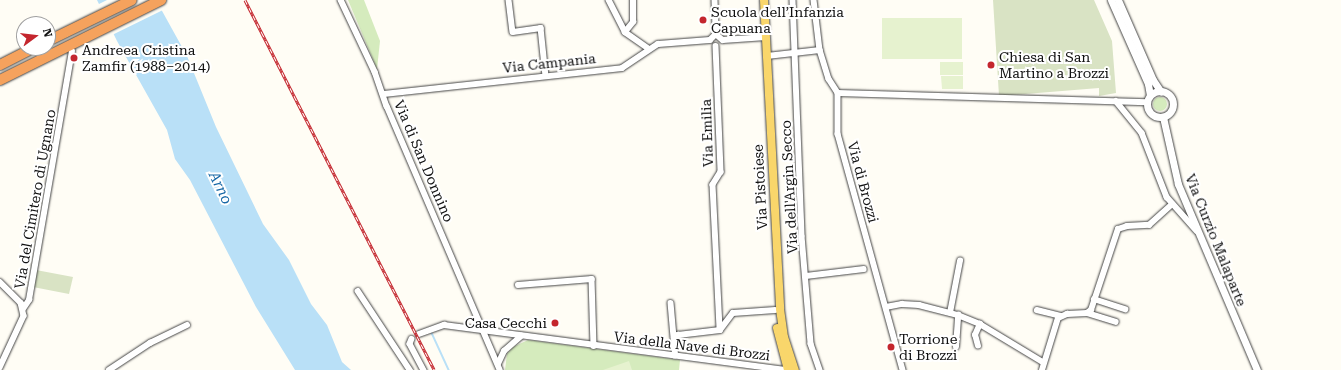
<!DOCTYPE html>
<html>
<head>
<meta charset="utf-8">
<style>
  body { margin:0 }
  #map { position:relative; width:1341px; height:370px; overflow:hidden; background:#fffdf5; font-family:"Roboto Serif",serif }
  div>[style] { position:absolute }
  .green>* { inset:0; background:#d5ebbd }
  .round { border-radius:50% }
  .cemetery>* { inset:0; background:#d9e3c4 }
  .pitch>* { inset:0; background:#e6f2cf }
  .water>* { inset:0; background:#b9e0f7 }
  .pier>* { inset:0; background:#fffdf5 }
  .stream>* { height:1.5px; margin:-0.75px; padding:0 0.75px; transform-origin:0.75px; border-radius:0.75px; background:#b9e0f7 }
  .roads { filter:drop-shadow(0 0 1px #444) drop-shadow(0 0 1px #444) }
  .minor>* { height:5.5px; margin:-2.75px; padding:0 2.75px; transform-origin:2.75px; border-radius:2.75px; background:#fff }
  .tertiary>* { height:7px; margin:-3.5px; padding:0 3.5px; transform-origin:3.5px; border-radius:3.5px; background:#fff }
  .tertiary>.ring { margin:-3.5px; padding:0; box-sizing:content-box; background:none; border:7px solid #fff; border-radius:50% }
  .primary>* { height:8px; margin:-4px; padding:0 4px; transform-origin:4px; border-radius:4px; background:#f9d66b }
  .motorway>* { height:10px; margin:-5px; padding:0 5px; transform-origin:5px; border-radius:5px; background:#f5a25d }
  .rail>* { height:3px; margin-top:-1.5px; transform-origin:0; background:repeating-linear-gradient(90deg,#fff 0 4.5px,#c4262e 0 9px); box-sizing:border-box; border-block:1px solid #c4262e }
  .dots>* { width:11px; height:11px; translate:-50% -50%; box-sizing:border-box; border:2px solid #fff; border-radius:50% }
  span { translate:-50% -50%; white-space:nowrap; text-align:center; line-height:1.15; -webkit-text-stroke:4px #fff; paint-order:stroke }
  .poi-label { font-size:14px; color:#111 }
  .left { translate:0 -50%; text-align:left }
  .right { translate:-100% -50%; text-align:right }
  .street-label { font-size:14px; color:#111 }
  .water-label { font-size:15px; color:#1768a6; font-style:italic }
  .north { position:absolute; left:16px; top:16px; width:40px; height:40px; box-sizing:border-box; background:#fff; border:1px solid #a0a0a0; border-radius:50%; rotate:75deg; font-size:11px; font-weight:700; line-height:16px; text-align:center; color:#111 }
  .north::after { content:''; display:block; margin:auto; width:14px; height:18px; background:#c4262e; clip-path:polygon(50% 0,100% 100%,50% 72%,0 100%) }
</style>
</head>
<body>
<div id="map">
  <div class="green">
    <div style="clip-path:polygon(348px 0,364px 0,380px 41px,377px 69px)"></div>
    <div class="round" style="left:1153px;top:97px;width:14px;height:14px"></div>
    <div style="clip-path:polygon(528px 340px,680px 360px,679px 370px,505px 370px,507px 354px,513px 347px)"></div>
  </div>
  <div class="cemetery">
    <div style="clip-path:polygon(993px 0,1094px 0,1112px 41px,1116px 93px,1099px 96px,1099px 88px,999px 96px)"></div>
    <div style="clip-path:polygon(36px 270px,73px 277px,69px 294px,33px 287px)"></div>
  </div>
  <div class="pitch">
    <div style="clip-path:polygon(882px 18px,962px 18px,962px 59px,882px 59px)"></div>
    <div style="clip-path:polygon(940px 62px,963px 62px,963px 75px,940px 75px)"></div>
    <div style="clip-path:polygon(941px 76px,963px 76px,963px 89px,942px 89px)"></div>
    <div style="clip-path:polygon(629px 361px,632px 370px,603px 370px)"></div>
  </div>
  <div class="water">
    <div style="clip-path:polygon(97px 0,156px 0,187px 56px,216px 127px,263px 224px,289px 260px,311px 304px,327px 325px,342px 362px,351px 370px,295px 370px,256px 307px,190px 180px,175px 159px,167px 130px,117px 41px)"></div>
  </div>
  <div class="pier">
    <div style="clip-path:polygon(107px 0,158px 0,163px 10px,112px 35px,97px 5px)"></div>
  </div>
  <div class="stream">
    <div style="left:432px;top:333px;width:41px;rotate:65.3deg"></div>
  </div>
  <div class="roads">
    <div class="minor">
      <div style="left:341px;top:0;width:80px;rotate:64.7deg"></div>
      <div style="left:375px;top:72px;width:36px;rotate:71deg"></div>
      <div style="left:387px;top:106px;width:287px;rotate:66.8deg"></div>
      <div style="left:509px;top:0;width:32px;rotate:83deg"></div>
      <div style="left:513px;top:32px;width:28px;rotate:-8deg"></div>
      <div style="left:541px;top:28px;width:48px;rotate:84.1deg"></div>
      <div style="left:609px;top:0;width:36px;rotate:63deg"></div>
      <div style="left:625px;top:32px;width:29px;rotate:35deg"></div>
      <div style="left:715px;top:0;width:34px;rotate:88deg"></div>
      <div style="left:793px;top:0;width:236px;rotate:87.8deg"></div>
      <div style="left:802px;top:236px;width:108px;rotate:85.2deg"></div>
      <div style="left:811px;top:344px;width:28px;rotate:71deg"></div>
      <div style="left:814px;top:0;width:50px;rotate:83.2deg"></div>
      <div style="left:820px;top:50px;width:30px;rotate:73deg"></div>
      <div style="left:829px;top:79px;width:17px;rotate:57deg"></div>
      <div style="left:838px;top:93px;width:41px;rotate:90deg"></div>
      <div style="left:838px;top:134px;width:245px;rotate:74.6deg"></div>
      <div style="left:625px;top:32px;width:13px;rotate:-51deg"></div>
      <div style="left:633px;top:22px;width:22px;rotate:-90deg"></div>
      <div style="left:710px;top:40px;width:8px;rotate:-45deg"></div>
      <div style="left:716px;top:34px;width:9px;rotate:41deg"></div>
      <div style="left:723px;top:40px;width:43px;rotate:-4deg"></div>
      <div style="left:716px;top:46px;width:126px;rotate:87.7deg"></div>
      <div style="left:721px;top:172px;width:15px;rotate:122deg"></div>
      <div style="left:713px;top:185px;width:145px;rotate:87.2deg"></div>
      <div style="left:767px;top:56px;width:53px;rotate:-6.5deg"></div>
      <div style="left:838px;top:93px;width:309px;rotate:1.7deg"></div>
      <div style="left:384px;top:94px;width:239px;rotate:-6.2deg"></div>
      <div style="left:622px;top:68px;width:43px;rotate:-33.7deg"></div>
      <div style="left:658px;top:44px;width:52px;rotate:-4.4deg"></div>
      <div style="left:1116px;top:101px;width:41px;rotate:50.9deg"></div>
      <div style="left:1142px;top:133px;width:69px;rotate:68.7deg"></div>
      <div style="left:1167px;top:197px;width:45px;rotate:48.6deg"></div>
      <div style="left:806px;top:276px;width:58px;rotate:-6.9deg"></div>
      <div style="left:0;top:282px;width:30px;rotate:45deg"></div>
      <div style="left:21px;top:303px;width:13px;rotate:77deg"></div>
      <div style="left:24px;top:316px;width:57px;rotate:114.8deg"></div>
      <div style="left:518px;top:285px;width:74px;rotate:-4.6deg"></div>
      <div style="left:592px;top:279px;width:67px;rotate:88.3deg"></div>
      <div style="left:358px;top:291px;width:95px;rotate:56.6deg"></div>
      <div style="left:1094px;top:299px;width:33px;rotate:18deg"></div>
      <div style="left:671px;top:303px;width:35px;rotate:85deg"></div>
      <div style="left:886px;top:307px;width:16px;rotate:-11deg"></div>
      <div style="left:902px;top:304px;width:17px;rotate:3deg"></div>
      <div style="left:919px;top:305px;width:40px;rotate:14.4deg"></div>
      <div style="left:958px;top:315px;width:24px;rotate:22deg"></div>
      <div style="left:980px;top:324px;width:74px;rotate:31.1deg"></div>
      <div style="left:23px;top:309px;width:11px;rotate:-56deg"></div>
      <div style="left:29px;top:300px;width:252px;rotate:-80.2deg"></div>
      <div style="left:1037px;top:310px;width:25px;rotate:14deg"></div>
      <div style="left:950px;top:313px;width:53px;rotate:-79.1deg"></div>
      <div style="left:1087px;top:313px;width:30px;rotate:17deg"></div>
      <div style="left:419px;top:334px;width:27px;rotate:-20deg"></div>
      <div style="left:444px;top:325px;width:346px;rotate:7.5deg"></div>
      <div style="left:412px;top:339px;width:5px;rotate:112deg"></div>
      <div style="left:410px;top:344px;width:30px;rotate:62deg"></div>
      <div style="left:978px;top:346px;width:11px;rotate:-105deg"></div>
      <div style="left:975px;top:335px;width:12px;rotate:-66deg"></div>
      <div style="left:956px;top:347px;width:32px;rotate:-86deg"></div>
      <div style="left:675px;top:356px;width:18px;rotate:-93deg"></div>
      <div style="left:674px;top:338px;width:5px;rotate:-37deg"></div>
      <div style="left:678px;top:335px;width:42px;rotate:-6.8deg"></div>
      <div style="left:720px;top:330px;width:21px;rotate:-53deg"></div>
      <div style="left:733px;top:313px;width:42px;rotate:-4.1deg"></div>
      <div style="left:498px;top:364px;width:14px;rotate:-65deg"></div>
      <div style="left:504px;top:351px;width:23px;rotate:-41deg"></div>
      <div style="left:109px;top:370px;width:49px;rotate:-33.4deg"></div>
      <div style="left:150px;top:343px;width:41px;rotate:-25.9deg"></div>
      <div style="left:1042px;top:370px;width:54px;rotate:-72.9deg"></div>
      <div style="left:1058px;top:318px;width:10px;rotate:-24deg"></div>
      <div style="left:1067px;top:314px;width:20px;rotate:-3deg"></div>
      <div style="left:1087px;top:313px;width:5px;rotate:-37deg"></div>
      <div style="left:1091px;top:310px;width:85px;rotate:-71.6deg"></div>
      <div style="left:1118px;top:229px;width:9px;rotate:-18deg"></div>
      <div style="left:1127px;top:226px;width:22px;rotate:-3deg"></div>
      <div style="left:1149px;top:225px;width:31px;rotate:-42deg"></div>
    </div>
    <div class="tertiary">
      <div style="left:1111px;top:0;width:92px;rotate:66.2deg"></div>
      <div style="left:1148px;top:84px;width:11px;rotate:80deg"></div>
      <div style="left:1118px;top:0;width:87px;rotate:66.4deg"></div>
      <div style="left:1153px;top:80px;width:14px;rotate:56deg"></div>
      <div class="ring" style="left:1147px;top:91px;width:19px;height:19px"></div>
      <div style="left:1163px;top:117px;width:69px;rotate:77.4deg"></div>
      <div style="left:1178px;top:184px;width:202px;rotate:67deg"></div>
    </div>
    <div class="primary">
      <div style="left:764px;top:0;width:309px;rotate:87deg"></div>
      <div style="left:780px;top:309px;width:28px;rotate:82deg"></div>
      <div style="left:784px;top:337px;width:35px;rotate:72deg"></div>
      <div style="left:777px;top:328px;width:43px;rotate:75.3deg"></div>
    </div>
    <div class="motorway">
      <div style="left:48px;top:41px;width:93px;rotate:-26deg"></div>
      <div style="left:0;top:65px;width:38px;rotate:-27deg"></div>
      <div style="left:0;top:80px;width:180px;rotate:-26.4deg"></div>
    </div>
  </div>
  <div class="rail">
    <div style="left:245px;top:0;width:415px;rotate:62.9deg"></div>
  </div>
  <div class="dots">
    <div style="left:703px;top:20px;background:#c4262e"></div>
    <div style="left:74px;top:58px;background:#c4262e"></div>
    <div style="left:991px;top:65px;background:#c4262e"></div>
    <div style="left:555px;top:323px;background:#c4262e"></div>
    <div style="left:891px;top:347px;background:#c4262e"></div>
  </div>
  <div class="poi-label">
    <span class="left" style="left:711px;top:20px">Scuola dell’Infanzia<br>Capuana</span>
    <span class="left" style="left:82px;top:58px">Andreea Cristina<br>Zamfir (1988–2014)</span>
    <span class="left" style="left:999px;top:65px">Chiesa di San<br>Martino a Brozzi</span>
    <span class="right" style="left:547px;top:323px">Casa Cecchi</span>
    <span class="left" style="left:899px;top:347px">Torrione<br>di Brozzi</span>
  </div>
  <div class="street-label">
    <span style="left:549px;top:63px;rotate:-6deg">Via Campania</span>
    <span style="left:707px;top:133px;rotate:-92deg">Via Emilia</span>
    <span style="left:424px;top:161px;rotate:67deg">Via di San Donnino</span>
    <span style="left:863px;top:182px;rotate:75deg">Via di Brozzi</span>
    <span style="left:760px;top:187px;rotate:-93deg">Via Pistoiese</span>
    <span style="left:789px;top:187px;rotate:-93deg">Via dell'Argin Secco</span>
    <span style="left:35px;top:199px;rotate:-80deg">Via del Cimitero di Ugnano</span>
    <span style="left:1216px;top:240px;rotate:68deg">Via Curzio Malaparte</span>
    <span style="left:692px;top:346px;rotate:7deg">Via della Nave di Brozzi</span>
  </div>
  <div class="water-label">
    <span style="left:220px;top:188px;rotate:64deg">Arno</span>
  </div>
  <div class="north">N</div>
</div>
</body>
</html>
